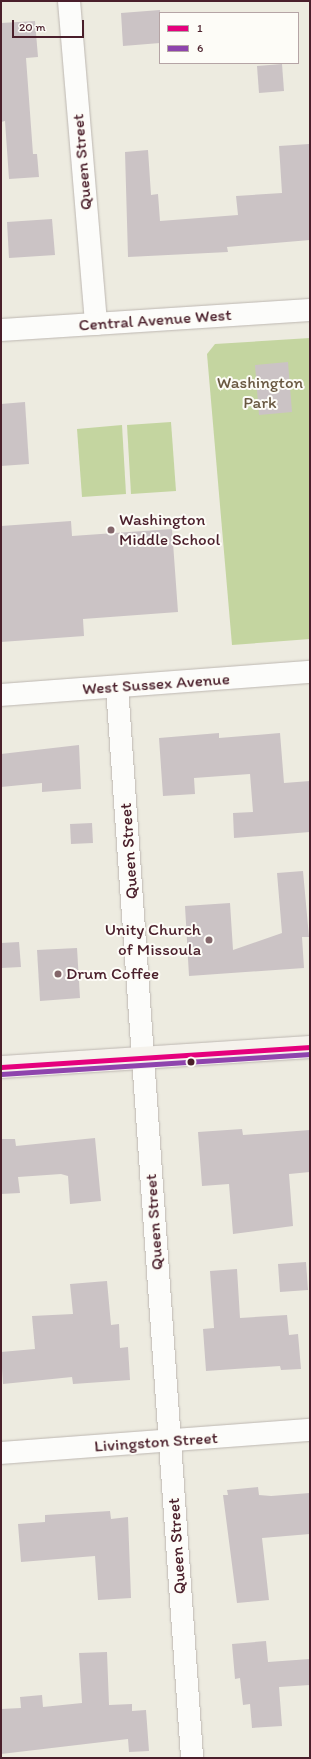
<!DOCTYPE html>
<html>
<head>
<meta charset="utf-8">
<style>
  body { margin:0 }
  #map { position:relative; width:311px; height:1759px; overflow:hidden; background:#edebe0; font-family:Itim,sans-serif }
  div>[style] { position:absolute }
  .green>* { inset:0; background:#c4d5a0 }
  .building>* { inset:0; background:#cbc3c5 }
  .roads { filter:drop-shadow(0 0 1px #bdb7b1) drop-shadow(0 0 1px #bdb7b1) }
  .street>* { height:22px; margin:-11px; padding:0 11px; transform-origin:11px; border-radius:11px; background:#fcfcfa }
  .secondary>* { height:22px; margin:-11px; padding:0 11px; transform-origin:11px; border-radius:11px; background:#f5f2ec }
  .bus-1>* { height:5px; margin:-2.5px; padding:0 2.5px; transform-origin:2.5px; border-radius:2.5px; background:#e5007d }
  .bus-2>* { height:5px; margin:-2.5px; padding:0 2.5px; transform-origin:2.5px; border-radius:2.5px; background:#8e44ad }
  .dots>* { width:11px; height:11px; translate:-50% -50%; box-sizing:border-box; border:2px solid #fdfcf7; border-radius:50% }
  span { translate:-50% -50%; white-space:nowrap; text-align:center; line-height:1.15; -webkit-text-stroke:4px #fdfcf7; paint-order:stroke }
  .street-label { font-size:17px; color:#4a1f2b }
  .park-label { font-size:17px; color:#695841 }
  .poi-label { font-size:17px; color:#4a1f2b }
  .left { translate:0 -50%; text-align:left }
  .right { translate:-100% -50%; text-align:right }
  .frame { position:absolute; inset:0; border:2px solid #4a1f2b; pointer-events:none }
  .legend { position:absolute; left:159px; top:12px; width:140px; height:52px; box-sizing:border-box; background:#fdfcf7; border:1px solid #b5a4a5; margin:0; padding:5px 7px; list-style:none; font-size:12px; color:#4a1f2b }
  .legend li { display:flex; align-items:center; gap:8px; height:20px }
  .legend b { width:20px; border:1px solid #b5a4a5 }
  .scale { position:absolute; left:12px; top:20px; width:72px; height:18px; box-sizing:border-box; border:2px solid #4a1f2b; border-top:0; padding-left:5px; font-size:12px; line-height:14px; white-space:nowrap; color:#4a1f2b; -webkit-text-stroke:3px #fdfcf7; paint-order:stroke }
</style>
</head>
<body>
<div id="map">
  <div class="green">
    <div style="clip-path:polygon(310px 338px,310px 639px,232px 645px,207px 354px,215px 344px)"></div>
    <div style="clip-path:polygon(171px 422px,176px 491px,131px 494px,127px 425px)"></div>
    <div style="clip-path:polygon(122px 425px,126px 494px,82px 497px,77px 429px)"></div>
  </div>
  <div class="building">
    <div style="clip-path:polygon(160px 10px,160px 43px,123px 46px,121px 13px)"></div>
    <div style="clip-path:polygon(35px 21px,38px 57px,26px 58px,33px 154px,37px 154px,39px 177px,9px 179px,5px 121px,1px 122px,1px 23px)"></div>
    <div style="clip-path:polygon(282px 64px,284px 91px,259px 93px,257px 66px)"></div>
    <div style="clip-path:polygon(309px 144px,310px 240px,227px 247px,228px 252px,128px 257px,125px 152px,148px 150px,151px 195px,158px 194px,160px 221px,238px 215px,236px 196px,282px 193px,279px 146px)"></div>
    <div style="clip-path:polygon(52px 219px,55px 255px,9px 258px,7px 222px)"></div>
    <div style="clip-path:polygon(288px 362px,292px 412px,259px 415px,255px 365px)"></div>
    <div style="clip-path:polygon(25px 402px,29px 464px,1px 466px,1px 404px)"></div>
    <div style="clip-path:polygon(71px 521px,72px 536px,172px 529px,178px 612px,83px 619px,84px 636px,1px 642px,1px 526px)"></div>
    <div style="clip-path:polygon(219px 733px,219px 738px,280px 733px,284px 783px,310px 781px,310px 832px,234px 838px,233px 813px,253px 812px,250px 774px,194px 778px,195px 794px,163px 796px,159px 738px)"></div>
    <div style="clip-path:polygon(79px 745px,81px 789px,42px 792px,42px 783px,1px 787px,1px 754px)"></div>
    <div style="clip-path:polygon(92px 823px,93px 843px,71px 844px,70px 824px)"></div>
    <div style="clip-path:polygon(303px 871px,309px 937px,302px 937px,304px 968px,189px 976px,185px 906px,230px 903px,233px 950px,282px 933px,277px 873px)"></div>
    <div style="clip-path:polygon(19px 942px,21px 967px,1px 968px,1px 943px)"></div>
    <div style="clip-path:polygon(77px 948px,80px 998px,40px 1001px,37px 950px)"></div>
    <div style="clip-path:polygon(242px 1129px,243px 1135px,310px 1130px,310px 1172px,289px 1174px,293px 1226px,233px 1234px,229px 1184px,202px 1186px,198px 1132px)"></div>
    <div style="clip-path:polygon(95px 1138px,101px 1201px,70px 1204px,68px 1176px,61px 1174px,18px 1177px,20px 1193px,1px 1194px,1px 1139px,15px 1139px,16px 1146px)"></div>
    <div style="clip-path:polygon(306px 1262px,308px 1290px,280px 1292px,278px 1264px)"></div>
    <div style="clip-path:polygon(237px 1269px,240px 1318px,287px 1315px,289px 1335px,298px 1334px,301px 1369px,281px 1370px,280px 1366px,206px 1371px,203px 1329px,214px 1328px,210px 1271px)"></div>
    <div style="clip-path:polygon(107px 1281px,111px 1325px,119px 1324px,120px 1348px,128px 1347px,130px 1380px,73px 1384px,72px 1377px,3px 1384px,1px 1352px,35px 1349px,32px 1316px,73px 1314px,70px 1284px)"></div>
    <div style="clip-path:polygon(258px 1487px,259px 1495px,271px 1496px,310px 1493px,310px 1534px,262px 1538px,269px 1600px,237px 1603px,223px 1495px,228px 1495px,227px 1490px)"></div>
    <div style="clip-path:polygon(110px 1511px,111px 1519px,128px 1517px,131px 1598px,98px 1600px,95px 1556px,21px 1562px,18px 1524px,45px 1522px,45px 1515px)"></div>
    <div style="clip-path:polygon(266px 1641px,268px 1662px,310px 1659px,310px 1685px,279px 1687px,282px 1726px,252px 1728px,250px 1704px,243px 1705px,240px 1678px,235px 1679px,232px 1644px)"></div>
    <div style="clip-path:polygon(107px 1652px,109px 1705px,132px 1704px,132px 1711px,146px 1710px,149px 1751px,129px 1752px,128px 1739px,1px 1754px,1px 1709px,21px 1708px,20px 1697px,42px 1695px,43px 1707px,82px 1703px,79px 1653px)"></div>
  </div>
  <div class="roads">
    <div class="street">
      <div style="left:69px;top:1px;width:324px;rotate:85.2deg"></div>
      <div style="left:1px;top:330px;width:310px;rotate:-3.7deg"></div>
      <div style="left:117px;top:687px;width:1074px;rotate:85.99deg"></div>
      <div style="left:1px;top:695px;width:310px;rotate:-4.3deg"></div>
      <div style="left:1px;top:1453px;width:310px;rotate:-4.3deg"></div>
    </div>
    <div class="secondary">
      <div style="left:1px;top:1067px;width:310px;rotate:-3.7deg"></div>
    </div>
  </div>
  <div class="bus-1">
    <div style="left:1px;top:1067px;width:310px;rotate:-3.7deg"></div>
  </div>
  <div class="bus-2">
    <div style="left:1px;top:1074px;width:310px;rotate:-3.7deg"></div>
  </div>
  <div class="dots">
    <div style="left:111px;top:530px;background:#83666a"></div>
    <div style="left:209px;top:940px;background:#83666a"></div>
    <div style="left:58px;top:974px;background:#83666a"></div>
    <div style="left:191px;top:1062px;background:#4a1f2b"></div>
  </div>
  <div class="street-label">
    <span style="left:82px;top:162px;rotate:-95deg">Queen Street</span>
    <span style="left:155px;top:320px;rotate:-4deg">Central Avenue West</span>
    <span style="left:156px;top:684px;rotate:-4deg">West Sussex Avenue</span>
    <span style="left:129px;top:851px;rotate:-94deg">Queen Street</span>
    <span style="left:154px;top:1222px;rotate:-94deg">Queen Street</span>
    <span style="left:156px;top:1442px;rotate:-4deg">Livingston Street</span>
    <span style="left:177px;top:1546px;rotate:-94deg">Queen Street</span>
  </div>
  <div class="park-label">
    <span style="left:260px;top:393px">Washington<br>Park</span>
  </div>
  <div class="poi-label">
    <span class="left" style="left:119px;top:530px">Washington<br>Middle School</span>
    <span class="right" style="left:201px;top:940px">Unity Church<br>of Missoula</span>
    <span class="left" style="left:66px;top:974px">Drum Coffee</span>
  </div>
  <div class="frame"></div>
  <ul class="legend">
  <li><b style="height:5px;background:#e5007d"></b>1</li>
  <li><b style="height:5px;background:#8e44ad"></b>6</li>
  </ul>
  <div class="scale">20 m</div>
</div>
</body>
</html>
